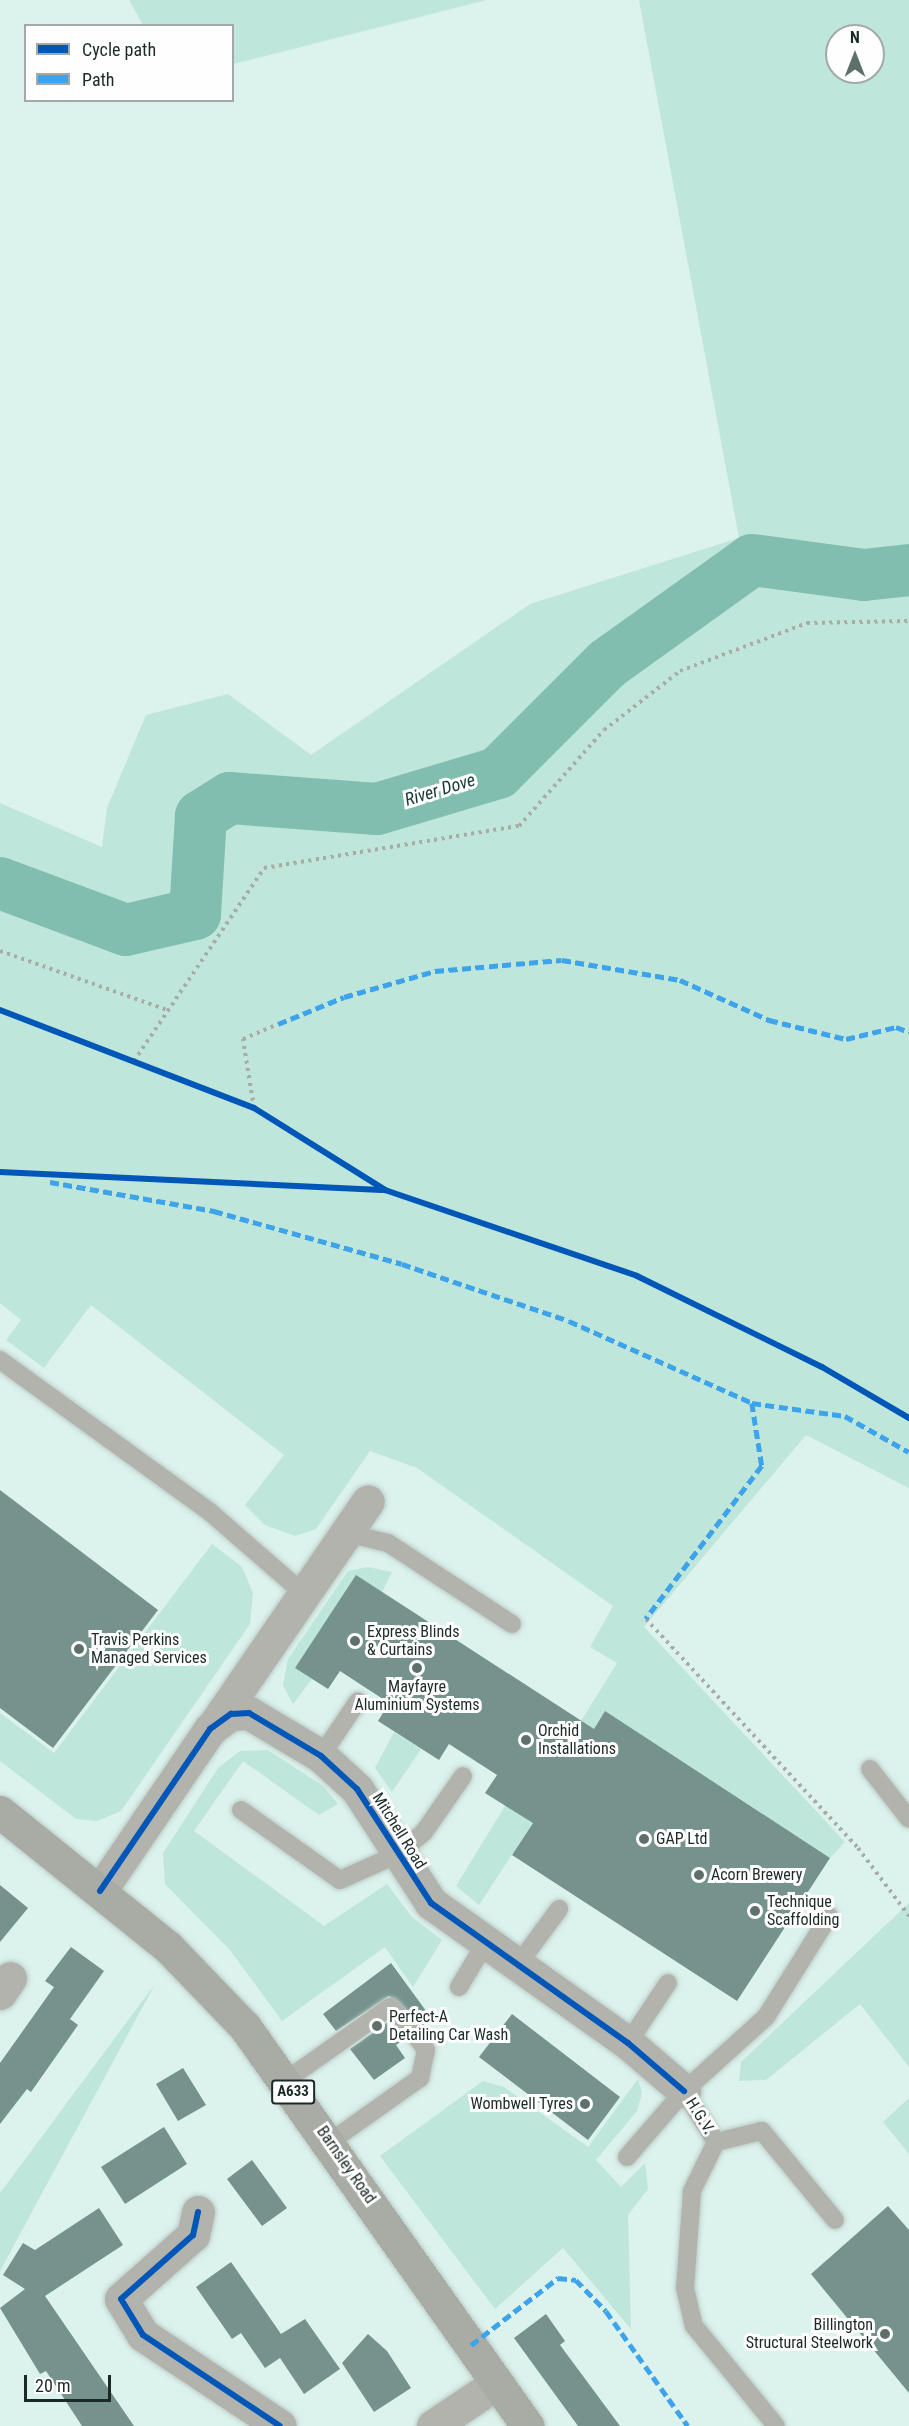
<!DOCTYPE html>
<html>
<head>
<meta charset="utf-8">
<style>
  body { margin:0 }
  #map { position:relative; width:909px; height:2426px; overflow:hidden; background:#dcf2ec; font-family:"Roboto Condensed",sans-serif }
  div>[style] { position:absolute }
  .green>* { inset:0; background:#bfe6db }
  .river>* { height:52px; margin:-26px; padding:0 26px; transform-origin:26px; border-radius:26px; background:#81beaf }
  .building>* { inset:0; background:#76928c }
  .path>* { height:4px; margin-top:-2px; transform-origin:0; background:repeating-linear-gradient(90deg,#a9aba7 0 3px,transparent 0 7.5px) }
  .roads { filter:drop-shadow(0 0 2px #bbccc8) drop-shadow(0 0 2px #bbccc8) }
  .service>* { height:18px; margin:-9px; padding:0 9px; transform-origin:9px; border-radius:9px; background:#b3b3ae }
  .minor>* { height:33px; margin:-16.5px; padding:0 16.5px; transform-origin:16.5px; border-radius:16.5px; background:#b3b3ae }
  .primary>* { height:33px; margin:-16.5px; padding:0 16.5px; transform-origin:16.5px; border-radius:16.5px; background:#a9aba5 }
  .quiet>* { height:4.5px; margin-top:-2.25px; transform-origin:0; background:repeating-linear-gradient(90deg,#3da3eb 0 9px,transparent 0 13.5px) }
  .cycleway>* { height:6px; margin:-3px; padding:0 3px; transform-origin:3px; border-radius:3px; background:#0057b8 }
  .dots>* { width:16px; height:16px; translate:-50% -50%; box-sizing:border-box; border:3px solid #fefefe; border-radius:50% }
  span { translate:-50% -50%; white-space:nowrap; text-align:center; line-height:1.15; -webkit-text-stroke:6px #fefefe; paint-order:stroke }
  .shield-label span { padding:2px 4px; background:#fefefe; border:2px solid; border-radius:4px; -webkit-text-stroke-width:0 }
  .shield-label { font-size:15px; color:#1b2a26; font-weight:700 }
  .poi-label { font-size:16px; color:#1b2a26 }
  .left { translate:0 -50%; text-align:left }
  .right { translate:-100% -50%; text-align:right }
  .street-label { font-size:16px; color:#1b2a26 }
  .water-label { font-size:18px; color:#133830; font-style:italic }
  .legend { position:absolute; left:24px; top:24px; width:210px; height:78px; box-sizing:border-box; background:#fefefe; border:2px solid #a3a9a8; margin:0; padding:8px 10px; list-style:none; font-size:18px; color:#1b2a26 }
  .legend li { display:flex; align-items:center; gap:12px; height:30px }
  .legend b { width:30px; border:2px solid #a3a9a8 }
  .north { position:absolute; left:825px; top:24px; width:60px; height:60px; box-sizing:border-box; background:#fefefe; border:2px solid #a3a9a8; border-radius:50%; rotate:0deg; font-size:16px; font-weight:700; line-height:24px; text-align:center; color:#1b2a26 }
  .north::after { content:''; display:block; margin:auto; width:21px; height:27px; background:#5f706b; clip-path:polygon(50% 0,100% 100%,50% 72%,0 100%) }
  .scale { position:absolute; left:24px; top:2375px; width:87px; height:27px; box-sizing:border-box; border:3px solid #1b2a26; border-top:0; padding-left:8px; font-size:18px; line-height:21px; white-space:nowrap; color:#1b2a26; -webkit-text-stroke:4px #fefefe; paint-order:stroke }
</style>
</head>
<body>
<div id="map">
  <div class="green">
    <div style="clip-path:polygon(129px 0,487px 0,233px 64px,232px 26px,143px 25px)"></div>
    <div style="clip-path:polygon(evenodd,639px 0,909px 0,909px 1488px,806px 1435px,644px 1627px,845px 1842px,830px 1858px,605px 1712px,479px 1905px,456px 1886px,505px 1806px,581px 1721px,617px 1663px,590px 1647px,613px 1606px,417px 1468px,370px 1451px,316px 1529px,295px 1536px,265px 1525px,245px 1505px,284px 1455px,91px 1305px,44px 1368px,6px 1340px,21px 1320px,0 1303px,0 803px,102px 847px,107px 808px,146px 715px,228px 694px,311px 755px,530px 604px,739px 538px,639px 0,837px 36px,873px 36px,873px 72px,837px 72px,837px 36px)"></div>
    <div style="clip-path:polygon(212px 1544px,242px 1567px,253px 1593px,250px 1624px,121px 1811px,97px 1821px,76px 1819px,0 1761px,0 1713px,54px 1753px)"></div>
    <div style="clip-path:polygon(368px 1567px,392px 1572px,382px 1592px,295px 1668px,312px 1679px,293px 1704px,283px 1685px,288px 1659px,348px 1571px)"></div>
    <div style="clip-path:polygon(394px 1732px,421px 1749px,392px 1792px,375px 1768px)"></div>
    <div style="clip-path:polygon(268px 1750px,323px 1786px,338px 1804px,319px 1815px,243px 1761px,194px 1831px,324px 1926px,387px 1884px,412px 1917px,442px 1940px,413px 1987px,385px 1947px,282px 2021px,230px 1950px,165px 1884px,163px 1853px,218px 1768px,240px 1751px)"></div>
    <div style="clip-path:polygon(909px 1903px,909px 2067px,860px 2004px,766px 2080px,739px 2081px,741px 2062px)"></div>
    <div style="clip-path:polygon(155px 1984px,0 2271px,0 2193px)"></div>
    <div style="clip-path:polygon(638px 2079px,642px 2093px,637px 2111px,596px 2160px,621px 2187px,645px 2163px,648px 2189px,628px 2215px,631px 2329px,563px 2248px,495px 2309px,380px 2156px,483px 2081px,504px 2087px,588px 2147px)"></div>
    <div style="clip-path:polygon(909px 2098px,909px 2154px,883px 2122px)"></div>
  </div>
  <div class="river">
    <div style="left:0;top:883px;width:134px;rotate:20.5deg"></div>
    <div style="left:126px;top:930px;width:71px;rotate:-13.1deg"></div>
    <div style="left:195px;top:914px;width:98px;rotate:-86.5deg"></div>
    <div style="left:201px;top:816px;width:34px;rotate:-32deg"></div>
    <div style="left:230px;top:798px;width:147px;rotate:4.3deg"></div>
    <div style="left:377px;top:809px;width:126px;rotate:-16.6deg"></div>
    <div style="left:498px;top:773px;width:154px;rotate:-45deg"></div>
    <div style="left:607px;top:664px;width:178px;rotate:-35.6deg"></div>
    <div style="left:752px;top:560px;width:113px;rotate:7.6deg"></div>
    <div style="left:864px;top:575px;width:45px;rotate:-6.3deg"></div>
  </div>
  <div class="building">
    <div style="clip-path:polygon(0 1490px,158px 1610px,53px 1748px,0 1708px)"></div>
    <div style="clip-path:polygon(356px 1575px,594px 1729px,605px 1711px,830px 1858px,737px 2001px,512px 1855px,533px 1823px,485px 1793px,497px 1775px,449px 1744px,439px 1760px,378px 1721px,389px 1703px,340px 1671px,328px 1689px,295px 1668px)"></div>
    <div style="clip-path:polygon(0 1885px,28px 1908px,0 1942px)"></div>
    <div style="clip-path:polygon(71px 1947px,104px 1971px,70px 2019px,78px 2025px,31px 2092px,27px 2089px,0 2124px,0 2063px,54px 1987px,45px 1981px)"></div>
    <div style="clip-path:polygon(391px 1963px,432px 2019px,422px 2026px,389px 1996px,336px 2031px,323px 2014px)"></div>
    <div style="clip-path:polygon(512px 2014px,620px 2097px,588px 2140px,479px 2057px)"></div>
    <div style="clip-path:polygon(388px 2022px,404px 2039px,396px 2045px,405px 2058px,374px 2080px,350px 2049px)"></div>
    <div style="clip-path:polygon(183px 2068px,206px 2105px,178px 2121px,156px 2084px)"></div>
    <div style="clip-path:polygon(164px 2127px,187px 2164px,125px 2204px,101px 2167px)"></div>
    <div style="clip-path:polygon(252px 2160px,287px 2208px,262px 2226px,227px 2179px)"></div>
    <div style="clip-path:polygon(888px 2206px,909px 2230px,909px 2393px,811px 2274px)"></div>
    <div style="clip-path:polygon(99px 2208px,123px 2245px,45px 2296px,134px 2426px,82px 2426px,46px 2371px,40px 2374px,0 2308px,25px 2289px,3px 2275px,23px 2243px,35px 2250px)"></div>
    <div style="clip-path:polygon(231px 2262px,281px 2334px,305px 2319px,340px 2369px,304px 2394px,280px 2358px,265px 2368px,241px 2333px,232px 2339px,196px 2287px)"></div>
    <div style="clip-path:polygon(546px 2314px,565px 2341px,560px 2345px,620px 2426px,578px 2426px,514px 2338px)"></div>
    <div style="clip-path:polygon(368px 2334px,387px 2351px,411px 2388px,374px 2412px,342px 2363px)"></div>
  </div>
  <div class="path">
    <div style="left:0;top:951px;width:180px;rotate:19.4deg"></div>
    <div style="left:134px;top:1061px;width:233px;rotate:-56deg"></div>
    <div style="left:264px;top:868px;width:258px;rotate:-9.4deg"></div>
    <div style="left:519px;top:826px;width:128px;rotate:-48.5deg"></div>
    <div style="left:604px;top:730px;width:96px;rotate:-37.8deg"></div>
    <div style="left:680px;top:671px;width:136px;rotate:-20.7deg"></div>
    <div style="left:807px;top:623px;width:102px;rotate:-1.1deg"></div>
    <div style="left:254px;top:1108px;width:70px;rotate:-99.1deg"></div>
    <div style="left:243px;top:1039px;width:38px;rotate:-23deg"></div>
    <div style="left:646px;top:1619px;width:312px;rotate:47.2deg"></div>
    <div style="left:858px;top:1848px;width:85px;rotate:53.1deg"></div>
  </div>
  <div class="roads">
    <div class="service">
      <div style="left:0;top:1360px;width:259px;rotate:35.9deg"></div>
      <div style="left:210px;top:1512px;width:126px;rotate:41.1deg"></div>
      <div style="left:346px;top:1533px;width:43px;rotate:13.4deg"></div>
      <div style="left:388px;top:1543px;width:148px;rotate:33.2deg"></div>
      <div style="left:321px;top:1756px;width:66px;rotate:-56.1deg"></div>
      <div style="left:870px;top:1769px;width:63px;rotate:52deg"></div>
      <div style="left:241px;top:1810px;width:121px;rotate:35.3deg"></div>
      <div style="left:340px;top:1880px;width:61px;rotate:-24.1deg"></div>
      <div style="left:396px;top:1855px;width:36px;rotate:-39deg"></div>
      <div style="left:424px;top:1832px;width:68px;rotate:-55.1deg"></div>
      <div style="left:517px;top:1966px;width:71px;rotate:-53.6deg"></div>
      <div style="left:459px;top:1987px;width:50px;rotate:-58.8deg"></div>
      <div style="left:628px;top:2043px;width:72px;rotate:-56.3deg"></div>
      <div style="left:285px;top:2081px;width:128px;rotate:-35.2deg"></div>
      <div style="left:390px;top:2007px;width:34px;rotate:47deg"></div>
      <div style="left:413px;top:2032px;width:22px;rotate:54deg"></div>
      <div style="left:426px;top:2050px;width:29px;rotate:102deg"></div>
      <div style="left:420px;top:2078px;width:110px;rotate:144.6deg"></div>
      <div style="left:684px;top:2091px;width:60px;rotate:57.9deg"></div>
      <div style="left:716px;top:2142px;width:55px;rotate:116.1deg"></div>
      <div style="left:692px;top:2191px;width:97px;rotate:94.1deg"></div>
      <div style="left:685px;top:2288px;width:39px;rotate:77deg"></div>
      <div style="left:694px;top:2326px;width:129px;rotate:50.6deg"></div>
      <div style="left:716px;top:2142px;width:47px;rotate:-13.4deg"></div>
      <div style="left:762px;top:2131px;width:115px;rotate:50.6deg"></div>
      <div style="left:627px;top:2157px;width:87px;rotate:-49.2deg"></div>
      <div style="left:684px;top:2091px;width:110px;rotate:-42.1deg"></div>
      <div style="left:766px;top:2017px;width:119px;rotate:-58deg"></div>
    </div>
    <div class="minor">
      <div style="left:212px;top:1728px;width:275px;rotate:-55.5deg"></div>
      <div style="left:100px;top:1891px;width:196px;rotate:-55.8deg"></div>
      <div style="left:210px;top:1729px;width:26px;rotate:-36deg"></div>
      <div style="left:231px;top:1714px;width:18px;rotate:-3deg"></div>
      <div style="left:249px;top:1713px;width:84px;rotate:30.8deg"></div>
      <div style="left:321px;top:1756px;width:49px;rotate:42.5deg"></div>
      <div style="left:357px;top:1789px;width:136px;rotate:57deg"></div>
      <div style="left:431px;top:1903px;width:242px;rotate:35.4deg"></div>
      <div style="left:628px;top:2043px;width:74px;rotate:40.6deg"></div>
      <div style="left:0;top:1993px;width:18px;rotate:-56deg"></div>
      <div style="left:198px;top:2212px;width:24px;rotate:102deg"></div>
      <div style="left:193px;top:2235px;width:96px;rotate:138.4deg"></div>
      <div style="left:121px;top:2299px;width:42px;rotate:58.6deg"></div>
      <div style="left:143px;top:2335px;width:164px;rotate:33.6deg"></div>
      <div style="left:433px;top:2426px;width:77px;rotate:-33.9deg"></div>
    </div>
    <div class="primary">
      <div style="left:0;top:1812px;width:216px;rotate:38.8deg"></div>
      <div style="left:168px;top:1947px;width:111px;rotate:46.1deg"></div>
      <div style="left:245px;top:2027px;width:489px;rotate:54.7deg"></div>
    </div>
  </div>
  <div class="quiet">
    <div style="left:278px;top:1024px;width:71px;rotate:-22.2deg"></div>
    <div style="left:344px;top:997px;width:95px;rotate:-15.9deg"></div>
    <div style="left:435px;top:971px;width:127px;rotate:-5deg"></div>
    <div style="left:562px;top:960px;width:120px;rotate:9.6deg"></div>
    <div style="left:680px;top:980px;width:98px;rotate:24.2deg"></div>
    <div style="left:769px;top:1020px;width:79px;rotate:13.9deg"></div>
    <div style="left:846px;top:1039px;width:51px;rotate:-13.5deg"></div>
    <div style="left:896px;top:1027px;width:14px;rotate:21deg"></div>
    <div style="left:50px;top:1182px;width:167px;rotate:10deg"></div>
    <div style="left:214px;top:1211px;width:195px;rotate:15.7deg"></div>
    <div style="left:402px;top:1264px;width:176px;rotate:18.8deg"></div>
    <div style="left:569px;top:1321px;width:201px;rotate:24.1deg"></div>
    <div style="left:752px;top:1403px;width:64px;rotate:81deg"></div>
    <div style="left:762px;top:1466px;width:192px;rotate:127.2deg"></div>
    <div style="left:752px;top:1403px;width:94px;rotate:8deg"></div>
    <div style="left:845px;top:1416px;width:73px;rotate:29.4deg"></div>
    <div style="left:471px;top:2345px;width:110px;rotate:-37.6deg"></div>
    <div style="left:558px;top:2278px;width:18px;rotate:6deg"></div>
    <div style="left:576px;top:2280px;width:43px;rotate:45.9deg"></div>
    <div style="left:606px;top:2311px;width:141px;rotate:54.5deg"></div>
  </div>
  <div class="cycleway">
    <div style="left:0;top:1010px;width:272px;rotate:21.1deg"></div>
    <div style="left:254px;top:1108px;width:155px;rotate:32deg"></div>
    <div style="left:385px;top:1190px;width:266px;rotate:18.8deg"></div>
    <div style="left:637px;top:1276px;width:206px;rotate:26.2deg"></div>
    <div style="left:822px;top:1367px;width:101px;rotate:30.4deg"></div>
    <div style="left:0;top:1172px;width:382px;rotate:2.7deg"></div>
    <div style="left:100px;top:1891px;width:196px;rotate:-55.8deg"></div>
    <div style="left:210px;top:1729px;width:26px;rotate:-36deg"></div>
    <div style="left:231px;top:1714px;width:18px;rotate:-3deg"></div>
    <div style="left:249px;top:1713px;width:84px;rotate:30.8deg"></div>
    <div style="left:321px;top:1756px;width:49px;rotate:42.5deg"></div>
    <div style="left:357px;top:1789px;width:136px;rotate:57deg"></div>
    <div style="left:431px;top:1903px;width:242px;rotate:35.4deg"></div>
    <div style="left:628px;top:2043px;width:74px;rotate:40.6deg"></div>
    <div style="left:198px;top:2212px;width:24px;rotate:102deg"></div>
    <div style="left:193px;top:2235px;width:96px;rotate:138.4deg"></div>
    <div style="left:121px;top:2299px;width:42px;rotate:58.6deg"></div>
    <div style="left:143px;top:2335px;width:164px;rotate:33.6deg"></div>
  </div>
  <div class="dots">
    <div style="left:355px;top:1641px;background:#5f706b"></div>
    <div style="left:79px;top:1649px;background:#5f706b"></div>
    <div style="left:417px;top:1668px;background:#5f706b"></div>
    <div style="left:526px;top:1740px;background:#5f706b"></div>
    <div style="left:644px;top:1839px;background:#5f706b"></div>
    <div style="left:699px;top:1875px;background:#5f706b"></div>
    <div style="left:755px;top:1911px;background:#5f706b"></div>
    <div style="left:377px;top:2026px;background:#5f706b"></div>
    <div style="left:585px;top:2104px;background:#5f706b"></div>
    <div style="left:885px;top:2334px;background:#5f706b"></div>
  </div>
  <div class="shield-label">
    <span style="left:293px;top:2092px">A633</span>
  </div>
  <div class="poi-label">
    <span class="left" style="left:367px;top:1641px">Express Blinds<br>&amp; Curtains</span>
    <span class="left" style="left:91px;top:1649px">Travis Perkins<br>Managed Services</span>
    <span style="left:417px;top:1696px">Mayfayre<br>Aluminium Systems</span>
    <span class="left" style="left:538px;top:1740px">Orchid<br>Installations</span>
    <span class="left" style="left:656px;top:1839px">GAP Ltd</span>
    <span class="left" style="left:711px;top:1875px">Acorn Brewery</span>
    <span class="left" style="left:767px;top:1911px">Technique<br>Scaffolding</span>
    <span class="left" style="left:389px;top:2026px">Perfect-A<br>Detailing Car Wash</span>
    <span class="right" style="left:573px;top:2104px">Wombwell Tyres</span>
    <span class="right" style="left:873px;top:2334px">Billington<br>Structural Steelwork</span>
  </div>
  <div class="street-label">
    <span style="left:399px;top:1831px;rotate:58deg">Mitchell Road</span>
    <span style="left:700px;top:2116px;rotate:58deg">H.G.V.</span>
    <span style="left:346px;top:2165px;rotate:55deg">Barnsley Road</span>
  </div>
  <div class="water-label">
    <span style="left:440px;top:790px;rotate:-17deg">River Dove</span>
  </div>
  <ul class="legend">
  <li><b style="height:8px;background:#0057b8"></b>Cycle path</li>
  <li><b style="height:8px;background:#3da3eb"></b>Path</li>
  </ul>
  <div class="north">N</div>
  <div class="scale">20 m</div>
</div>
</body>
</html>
